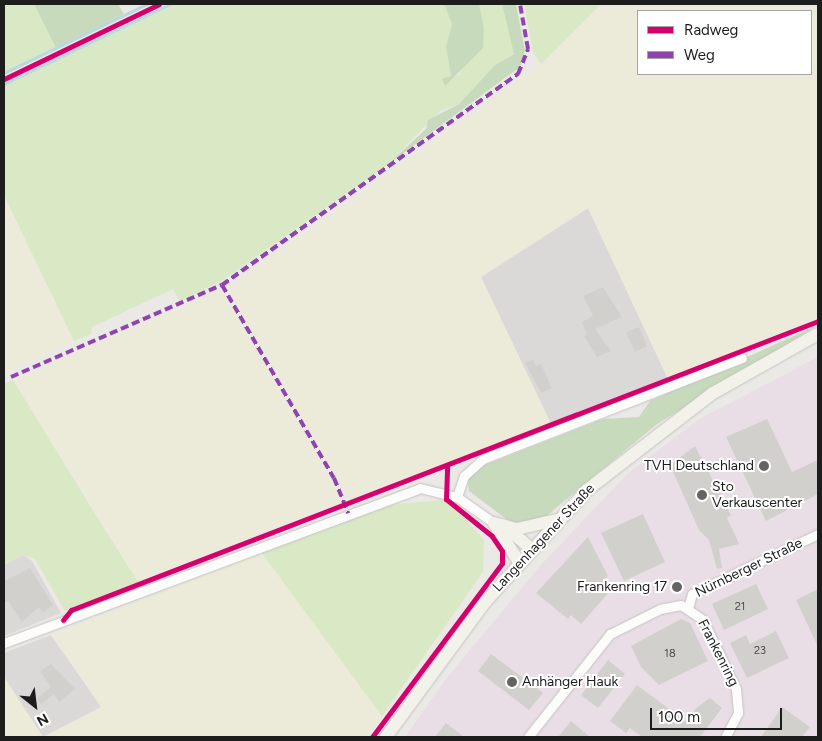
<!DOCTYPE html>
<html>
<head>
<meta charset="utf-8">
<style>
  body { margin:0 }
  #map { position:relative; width:822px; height:741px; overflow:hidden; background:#ebe9e6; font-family:Figtree,sans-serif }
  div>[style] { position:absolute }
  .residential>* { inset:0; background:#dad9d7 }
  .industrial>* { inset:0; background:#e9dee5 }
  .farmland>* { inset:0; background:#ecebd9 }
  .grass>* { inset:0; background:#d9e8c5 }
  .forest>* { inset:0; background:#c7dabc }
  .stream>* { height:2.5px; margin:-1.25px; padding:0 1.25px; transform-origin:1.25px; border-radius:1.25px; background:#b9d8df }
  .building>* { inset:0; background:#d2d0cd }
  .roads { filter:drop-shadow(0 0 1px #c4c3c2) drop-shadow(0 0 1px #c4c3c2) }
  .street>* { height:9px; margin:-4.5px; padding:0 4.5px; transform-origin:4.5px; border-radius:4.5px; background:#fcfcfb }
  .secondary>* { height:12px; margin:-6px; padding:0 6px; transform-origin:6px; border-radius:6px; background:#f3f2ea }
  .quiet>* { height:4px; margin-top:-2px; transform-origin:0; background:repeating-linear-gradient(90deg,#8e44ad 0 8px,transparent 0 12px) }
  .cycleway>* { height:5px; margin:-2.5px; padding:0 2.5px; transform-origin:2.5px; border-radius:2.5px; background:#d6006c }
  .dots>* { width:14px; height:14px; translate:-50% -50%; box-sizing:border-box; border:2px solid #fff; border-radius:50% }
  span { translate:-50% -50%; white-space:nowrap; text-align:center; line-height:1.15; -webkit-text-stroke:4px #fff; paint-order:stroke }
  .number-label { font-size:11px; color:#4a4a49 }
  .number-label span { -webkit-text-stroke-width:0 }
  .poi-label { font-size:14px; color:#1d1d1d }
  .right { translate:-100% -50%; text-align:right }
  .left { translate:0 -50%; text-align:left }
  .street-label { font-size:14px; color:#1d1d1d }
  .frame { position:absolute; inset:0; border:5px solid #1d1d1d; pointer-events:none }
  .legend { position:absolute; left:637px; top:10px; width:175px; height:65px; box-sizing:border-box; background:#fff; border:1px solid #a5a5a5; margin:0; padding:6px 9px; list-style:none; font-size:15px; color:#1d1d1d }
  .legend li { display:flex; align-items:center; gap:10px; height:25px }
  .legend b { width:25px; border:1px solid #a5a5a5 }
  .north { position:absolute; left:10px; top:681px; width:50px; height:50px; -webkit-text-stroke:4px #fff; paint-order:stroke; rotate:151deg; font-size:14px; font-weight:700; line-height:20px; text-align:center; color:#1d1d1d }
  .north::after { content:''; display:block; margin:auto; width:18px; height:22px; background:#1d1d1d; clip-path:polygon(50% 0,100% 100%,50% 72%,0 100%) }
  .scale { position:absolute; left:650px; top:708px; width:132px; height:22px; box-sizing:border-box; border:2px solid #1d1d1d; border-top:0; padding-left:6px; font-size:15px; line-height:18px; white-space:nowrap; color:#1d1d1d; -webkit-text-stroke:4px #fff; paint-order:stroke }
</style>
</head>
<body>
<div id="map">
  <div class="residential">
    <div style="clip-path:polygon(588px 208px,668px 379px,551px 424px,481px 277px)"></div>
    <div style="clip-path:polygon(23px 555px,32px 561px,61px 613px,4px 636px,4px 565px)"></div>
    <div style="clip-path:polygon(51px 635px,102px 707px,43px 737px,4px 677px,4px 653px)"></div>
  </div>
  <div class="industrial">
    <div style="clip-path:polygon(818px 357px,818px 737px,405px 737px,445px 680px,540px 566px,628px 473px,699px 419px)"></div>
  </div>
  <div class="farmland">
    <div style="clip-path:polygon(evenodd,601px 4px,818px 4px,818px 318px,668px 379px,588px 208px,481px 277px,551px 424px,350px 501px,230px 293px,232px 285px,536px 68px,601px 4px,638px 11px,811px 11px,811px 74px,638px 74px,638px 11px)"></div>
    <div style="clip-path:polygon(4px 195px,74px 341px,4px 373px)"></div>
    <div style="clip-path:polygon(221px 289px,343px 500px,138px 582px,13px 380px)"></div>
    <div style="clip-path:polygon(261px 552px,382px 716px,367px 737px,43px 737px,101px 707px,51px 635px)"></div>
    <div style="clip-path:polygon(4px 677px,43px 737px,4px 737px)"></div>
  </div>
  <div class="grass">
    <div style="clip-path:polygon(4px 4px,34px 4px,56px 48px,4px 73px)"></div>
    <div style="clip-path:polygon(175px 4px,444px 4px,452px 24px,446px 47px,451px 76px,460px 75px,479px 4px,502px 4px,514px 53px,495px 65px,459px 104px,440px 111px,387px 165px,223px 280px,180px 301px,173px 289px,92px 327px,91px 334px,74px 341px,4px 195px,4px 86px)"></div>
    <div style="clip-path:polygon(524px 4px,601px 4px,541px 64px,533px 52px)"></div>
    <div style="clip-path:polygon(13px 380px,100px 522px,138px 582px,65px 611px,35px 559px,23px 555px,4px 565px,4px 384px)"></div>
    <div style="clip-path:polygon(442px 500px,454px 506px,484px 540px,483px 572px,382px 716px,261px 552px,378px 506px)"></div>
  </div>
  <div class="forest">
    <div style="clip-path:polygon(34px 4px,118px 4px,124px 14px,56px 48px)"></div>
    <div style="clip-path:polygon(444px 4px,479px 4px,484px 29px,483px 48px,445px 86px,442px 79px,451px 76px,446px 47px,452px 24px)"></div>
    <div style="clip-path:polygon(502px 4px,516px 4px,525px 51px,520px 67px,387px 165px,426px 129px,428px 120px,459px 104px,495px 65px,514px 54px)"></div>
    <div style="clip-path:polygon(818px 325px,657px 424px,544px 518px,513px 524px,469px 491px,468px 480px,477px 468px,603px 419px,639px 417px,650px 401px)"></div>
  </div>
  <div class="stream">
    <div style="left:4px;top:73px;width:159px;rotate:-25.8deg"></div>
    <div style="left:4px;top:84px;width:184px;rotate:-25.7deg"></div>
  </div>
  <div class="building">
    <div style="clip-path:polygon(603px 287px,622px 317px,595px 329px,611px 351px,597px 357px,584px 336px,587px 335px,582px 322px,593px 316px,583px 296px)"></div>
    <div style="clip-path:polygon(639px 327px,647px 346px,635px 352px,626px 332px)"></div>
    <div style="clip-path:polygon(533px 359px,536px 366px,541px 364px,552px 388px,541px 393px,525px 363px)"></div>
    <div style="clip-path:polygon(767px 419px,792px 472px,818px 460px,818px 494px,766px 521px,726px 437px)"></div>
    <div style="clip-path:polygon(695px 446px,731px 515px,727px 518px,739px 544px,719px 549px,722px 568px,717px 569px,709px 540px,699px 530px,670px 465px)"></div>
    <div style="clip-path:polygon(643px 514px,665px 562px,624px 581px,601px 533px)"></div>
    <div style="clip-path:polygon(588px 537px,608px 576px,603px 580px,612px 589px,581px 624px,571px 615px,568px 619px,536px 593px)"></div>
    <div style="clip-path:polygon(30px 568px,53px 605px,43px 612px,39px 607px,22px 622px,8px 601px,4px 603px,4px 581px)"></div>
    <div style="clip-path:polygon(756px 584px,768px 609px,724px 630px,712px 604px)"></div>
    <div style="clip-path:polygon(818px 589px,818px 647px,796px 600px)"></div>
    <div style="clip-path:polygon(681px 619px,690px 623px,708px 661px,659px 685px,641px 667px,631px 646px)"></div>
    <div style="clip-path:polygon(776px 631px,789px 658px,747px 678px,730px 643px,746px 635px,750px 644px)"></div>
    <div style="clip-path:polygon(491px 654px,543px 693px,529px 710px,478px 671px)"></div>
    <div style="clip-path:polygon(608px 660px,625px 674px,598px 708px,581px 695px)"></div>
    <div style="clip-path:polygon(51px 664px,75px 689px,59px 702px,54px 694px,41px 704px,37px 698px,51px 687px,40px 671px)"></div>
    <div style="clip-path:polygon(637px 685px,689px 724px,695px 709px,710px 698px,722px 708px,700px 737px,642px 737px,630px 728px,626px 733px,610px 721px)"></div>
    <div style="clip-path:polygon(782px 707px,810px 727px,802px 737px,761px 737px)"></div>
    <div style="clip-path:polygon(571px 721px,590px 737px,558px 737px)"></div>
    <div style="clip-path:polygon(446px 723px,464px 737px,435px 737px)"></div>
  </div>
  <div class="roads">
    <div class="street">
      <div style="left:457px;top:497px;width:22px;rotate:-72deg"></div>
      <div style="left:464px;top:476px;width:25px;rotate:-42deg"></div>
      <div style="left:483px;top:459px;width:278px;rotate:-21.3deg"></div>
      <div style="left:688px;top:608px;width:15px;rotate:-74deg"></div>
      <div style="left:692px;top:594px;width:140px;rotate:-25.5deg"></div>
      <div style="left:4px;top:643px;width:444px;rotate:-20.4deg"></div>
      <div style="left:420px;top:488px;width:38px;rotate:14deg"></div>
      <div style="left:457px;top:497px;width:45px;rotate:35.1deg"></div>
      <div style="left:528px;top:737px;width:132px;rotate:-51.5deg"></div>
      <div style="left:610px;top:634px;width:56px;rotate:-26.6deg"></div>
      <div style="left:660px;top:609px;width:21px;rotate:-11deg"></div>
      <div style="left:681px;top:605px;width:27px;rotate:34deg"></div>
      <div style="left:703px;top:620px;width:76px;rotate:64.4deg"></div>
      <div style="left:736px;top:689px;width:24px;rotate:85deg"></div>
      <div style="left:738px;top:713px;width:27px;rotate:118deg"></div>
    </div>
    <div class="secondary">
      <div style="left:494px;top:523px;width:24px;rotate:15deg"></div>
      <div style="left:517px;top:529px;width:40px;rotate:-13deg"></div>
      <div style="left:494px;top:523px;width:46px;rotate:57.3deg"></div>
      <div style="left:506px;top:527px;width:32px;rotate:41deg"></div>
      <div style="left:386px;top:737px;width:169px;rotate:-53.7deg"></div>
      <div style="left:486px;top:601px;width:150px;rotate:-47.7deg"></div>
      <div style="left:587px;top:490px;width:159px;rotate:-37.6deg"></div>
      <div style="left:713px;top:393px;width:120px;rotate:-29.3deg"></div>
    </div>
  </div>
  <div class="quiet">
    <div style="left:222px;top:285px;width:223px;rotate:59.9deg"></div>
    <div style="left:334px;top:478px;width:38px;rotate:68deg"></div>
    <div style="left:11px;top:377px;width:230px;rotate:-23.6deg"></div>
    <div style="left:222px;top:285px;width:364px;rotate:-35.5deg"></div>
    <div style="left:518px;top:74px;width:27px;rotate:-68deg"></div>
    <div style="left:528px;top:49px;width:46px;rotate:-100.1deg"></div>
  </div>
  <div class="cycleway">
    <div style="left:4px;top:79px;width:172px;rotate:-25.8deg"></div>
    <div style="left:63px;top:620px;width:13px;rotate:-51deg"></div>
    <div style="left:71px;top:610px;width:801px;rotate:-21.15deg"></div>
    <div style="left:372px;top:737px;width:217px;rotate:-53.2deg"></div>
    <div style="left:502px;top:563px;width:12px;rotate:-90deg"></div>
    <div style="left:502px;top:551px;width:18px;rotate:-124deg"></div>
    <div style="left:492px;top:536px;width:59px;rotate:-141.2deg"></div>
    <div style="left:446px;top:499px;width:32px;rotate:-88deg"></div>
  </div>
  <div class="dots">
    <div style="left:764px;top:466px;background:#656463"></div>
    <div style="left:702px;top:495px;background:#656463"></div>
    <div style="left:677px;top:587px;background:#656463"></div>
    <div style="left:512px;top:682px;background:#656463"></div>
  </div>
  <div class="number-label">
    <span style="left:740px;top:607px">21</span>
    <span style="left:760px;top:651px">23</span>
    <span style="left:670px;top:654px">18</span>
  </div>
  <div class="poi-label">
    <span class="right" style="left:754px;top:466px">TVH Deutschland</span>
    <span class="left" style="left:712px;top:495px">Sto<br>Verkauscenter</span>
    <span class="right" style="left:667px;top:587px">Frankenring 17</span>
    <span class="left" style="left:522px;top:682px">Anhänger Hauk</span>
  </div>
  <div class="street-label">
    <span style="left:544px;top:538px;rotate:-47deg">Langenhagener Straße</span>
    <span style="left:749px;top:568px;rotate:-26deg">Nürnberger Straße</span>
    <span style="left:718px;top:653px;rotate:63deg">Frankenring</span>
  </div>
  <div class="frame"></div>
  <ul class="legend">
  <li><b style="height:6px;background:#d6006c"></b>Radweg</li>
  <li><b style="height:6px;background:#8e44ad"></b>Weg</li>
  </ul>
  <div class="north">N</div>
  <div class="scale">100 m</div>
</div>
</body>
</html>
